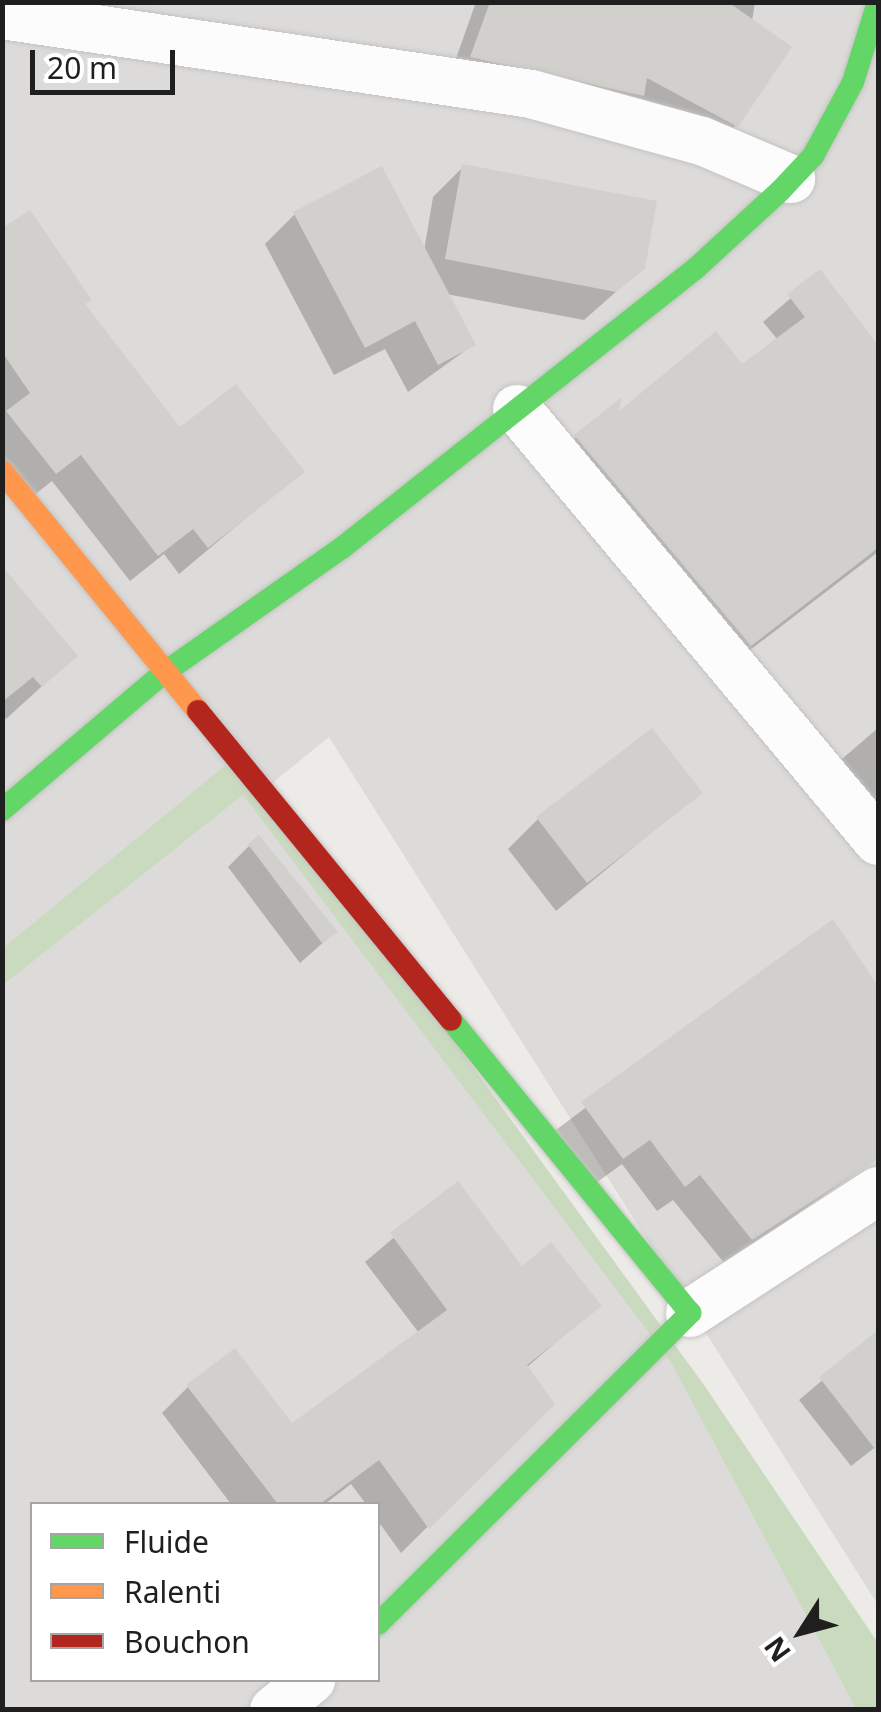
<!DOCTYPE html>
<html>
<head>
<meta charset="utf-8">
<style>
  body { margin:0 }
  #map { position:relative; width:881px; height:1712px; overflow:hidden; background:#edebe8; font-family:"Noto Sans",sans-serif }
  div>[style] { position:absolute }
  .residential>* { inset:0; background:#dcdbd9 }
  .forest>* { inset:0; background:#cadabf }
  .shadow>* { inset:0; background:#0003 }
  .building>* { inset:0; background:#d2d0cd }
  .roads { filter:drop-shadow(0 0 2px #c4c3c2) drop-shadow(0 0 2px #c4c3c2) }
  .street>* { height:48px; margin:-24px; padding:0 24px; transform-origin:24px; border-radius:24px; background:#fcfcfc }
  .fast>* { height:22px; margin:-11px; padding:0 11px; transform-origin:11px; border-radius:11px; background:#63d668 }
  .slow>* { height:22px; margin:-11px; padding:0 11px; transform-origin:11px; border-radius:11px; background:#ff974d }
  .jam>* { height:22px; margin:-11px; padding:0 11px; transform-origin:11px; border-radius:11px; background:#b3261e }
  span { translate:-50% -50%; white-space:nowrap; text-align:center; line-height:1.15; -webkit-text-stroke:8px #fff; paint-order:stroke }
  .frame { position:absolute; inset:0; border:5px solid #1f1f1f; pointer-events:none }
  .legend { position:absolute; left:30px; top:1502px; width:350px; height:180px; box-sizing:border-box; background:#fff; border:2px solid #a5a5a5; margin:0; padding:12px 18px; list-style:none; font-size:30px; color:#1f1f1f }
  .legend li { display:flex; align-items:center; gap:20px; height:50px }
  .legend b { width:50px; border:2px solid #a5a5a5 }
  .north { position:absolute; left:751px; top:1582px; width:100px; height:100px; -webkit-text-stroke:8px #fff; paint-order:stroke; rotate:234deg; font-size:28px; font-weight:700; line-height:40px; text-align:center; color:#1f1f1f }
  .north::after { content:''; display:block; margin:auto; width:35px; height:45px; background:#1f1f1f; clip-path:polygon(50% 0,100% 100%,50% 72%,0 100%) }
  .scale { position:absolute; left:30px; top:50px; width:145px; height:45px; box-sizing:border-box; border:5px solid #1f1f1f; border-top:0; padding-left:12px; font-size:30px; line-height:35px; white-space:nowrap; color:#1f1f1f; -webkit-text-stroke:8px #fff; paint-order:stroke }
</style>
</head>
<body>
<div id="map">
  <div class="residential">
    <div style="clip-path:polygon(evenodd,3px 3px,878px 3px,878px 1605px,329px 737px,249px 802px,670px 1361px,856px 1709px,3px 1710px,3px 3px,32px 1504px,378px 1504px,378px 1680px,32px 1680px,32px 1504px)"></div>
  </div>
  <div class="forest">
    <div style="clip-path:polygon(243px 751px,704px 1385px,878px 1643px,878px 1709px,856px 1709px,670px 1361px,243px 795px,3px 985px,3px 948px)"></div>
  </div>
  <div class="shadow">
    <div style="clip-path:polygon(476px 2px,755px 2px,736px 125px,712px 149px,448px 81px)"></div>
    <div style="clip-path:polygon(463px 167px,643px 268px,584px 320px,446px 294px,473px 345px,408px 392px,385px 349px,334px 375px,265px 244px,295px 214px,424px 251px,433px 197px)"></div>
    <div style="clip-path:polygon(2px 231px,83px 305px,180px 431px,301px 472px,179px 574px,164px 554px,130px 581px,52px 481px,28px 500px,2px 468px)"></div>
    <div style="clip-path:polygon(820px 273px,878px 349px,878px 552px,724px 670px,550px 462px,576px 437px,741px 368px,778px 340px,763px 322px)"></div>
    <div style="clip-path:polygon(2px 589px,75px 656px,6px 719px,2px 714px)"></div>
    <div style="clip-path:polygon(878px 728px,878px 808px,828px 771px)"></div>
    <div style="clip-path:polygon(699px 793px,556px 911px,508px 849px,538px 819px)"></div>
    <div style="clip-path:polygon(249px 846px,335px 932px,300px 963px,228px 867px)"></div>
    <div style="clip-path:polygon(832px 922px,878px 990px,878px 1158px,725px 1264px,673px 1200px,657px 1211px,622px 1164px,596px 1183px,556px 1130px)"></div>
    <div style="clip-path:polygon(457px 1184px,521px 1270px,598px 1306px,526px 1368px,551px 1404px,401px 1553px,378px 1521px,378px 1504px,366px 1504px,351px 1484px,325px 1504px,231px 1504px,162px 1413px,188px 1387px,291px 1426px,419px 1333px,365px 1262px)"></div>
    <div style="clip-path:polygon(878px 1333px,878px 1445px,851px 1466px,799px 1400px)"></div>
  </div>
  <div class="building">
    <div style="clip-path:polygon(490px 2px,728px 2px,792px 47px,738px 127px,647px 78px,644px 96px,470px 57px)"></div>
    <div style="clip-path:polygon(462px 164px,657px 201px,645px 269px,616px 292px,445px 259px)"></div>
    <div style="clip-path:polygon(382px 166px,476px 345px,438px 365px,415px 321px,365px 348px,293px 212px)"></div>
    <div style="clip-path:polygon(30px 210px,92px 300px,85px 304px,180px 427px,236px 384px,305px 472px,208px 548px,193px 529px,158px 556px,81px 455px,56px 474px,6px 411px,30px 393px,2px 352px,2px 228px)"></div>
    <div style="clip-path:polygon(820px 269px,878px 345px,878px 548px,751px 646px,574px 435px,622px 397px,619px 411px,716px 331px,742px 364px,805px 317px,787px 294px)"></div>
    <div style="clip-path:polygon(2px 566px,78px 656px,42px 687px,33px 677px,2px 702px)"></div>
    <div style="clip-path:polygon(652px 728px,703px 793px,587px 883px,536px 817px)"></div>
    <div style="clip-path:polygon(259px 835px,338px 932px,322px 943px,248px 844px)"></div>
    <div style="clip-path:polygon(833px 919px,878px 986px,878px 1159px,752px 1240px,700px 1175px,685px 1187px,650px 1140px,623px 1159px,581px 1102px)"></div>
    <div style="clip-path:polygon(458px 1181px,522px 1266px,551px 1242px,602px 1306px,527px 1365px,555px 1404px,429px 1529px,379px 1460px,320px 1504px,278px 1504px,186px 1385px,235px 1348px,292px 1423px,447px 1310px,390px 1233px)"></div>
    <div style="clip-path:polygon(878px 1330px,878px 1453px,819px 1377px)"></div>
  </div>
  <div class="roads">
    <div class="street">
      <div style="left:2px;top:15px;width:535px;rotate:8.49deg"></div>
      <div style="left:531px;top:94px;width:177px;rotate:15.4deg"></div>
      <div style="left:702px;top:141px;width:97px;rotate:23.1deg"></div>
      <div style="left:517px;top:409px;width:563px;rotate:50.12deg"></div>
      <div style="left:690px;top:1313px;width:224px;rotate:-33deg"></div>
      <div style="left:274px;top:1710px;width:48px;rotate:-39deg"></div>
    </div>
    <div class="fast">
      <div style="left:2px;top:810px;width:209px;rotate:-40.3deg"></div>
      <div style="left:161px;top:675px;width:223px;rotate:-35.1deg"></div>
      <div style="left:343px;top:547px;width:447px;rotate:-38.3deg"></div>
      <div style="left:694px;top:270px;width:117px;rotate:-42.6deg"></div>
      <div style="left:780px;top:191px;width:48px;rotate:-46.7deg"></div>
      <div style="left:813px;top:156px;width:84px;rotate:-61.6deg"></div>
      <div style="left:853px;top:82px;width:84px;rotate:-72.6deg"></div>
      <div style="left:378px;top:1624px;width:441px;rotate:-44.9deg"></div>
      <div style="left:690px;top:1313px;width:378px;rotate:-129.2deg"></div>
    </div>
    <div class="slow">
      <div style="left:2px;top:471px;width:310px;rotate:50.8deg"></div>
    </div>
    <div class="jam">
      <div style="left:198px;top:711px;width:399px;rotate:50.7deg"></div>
    </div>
  </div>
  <div class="frame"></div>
  <ul class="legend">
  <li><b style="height:12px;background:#63d668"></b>Fluide</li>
  <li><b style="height:12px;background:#ff974d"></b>Ralenti</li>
  <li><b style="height:12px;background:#b3261e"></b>Bouchon</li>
  </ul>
  <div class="north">N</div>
  <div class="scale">20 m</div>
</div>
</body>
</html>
